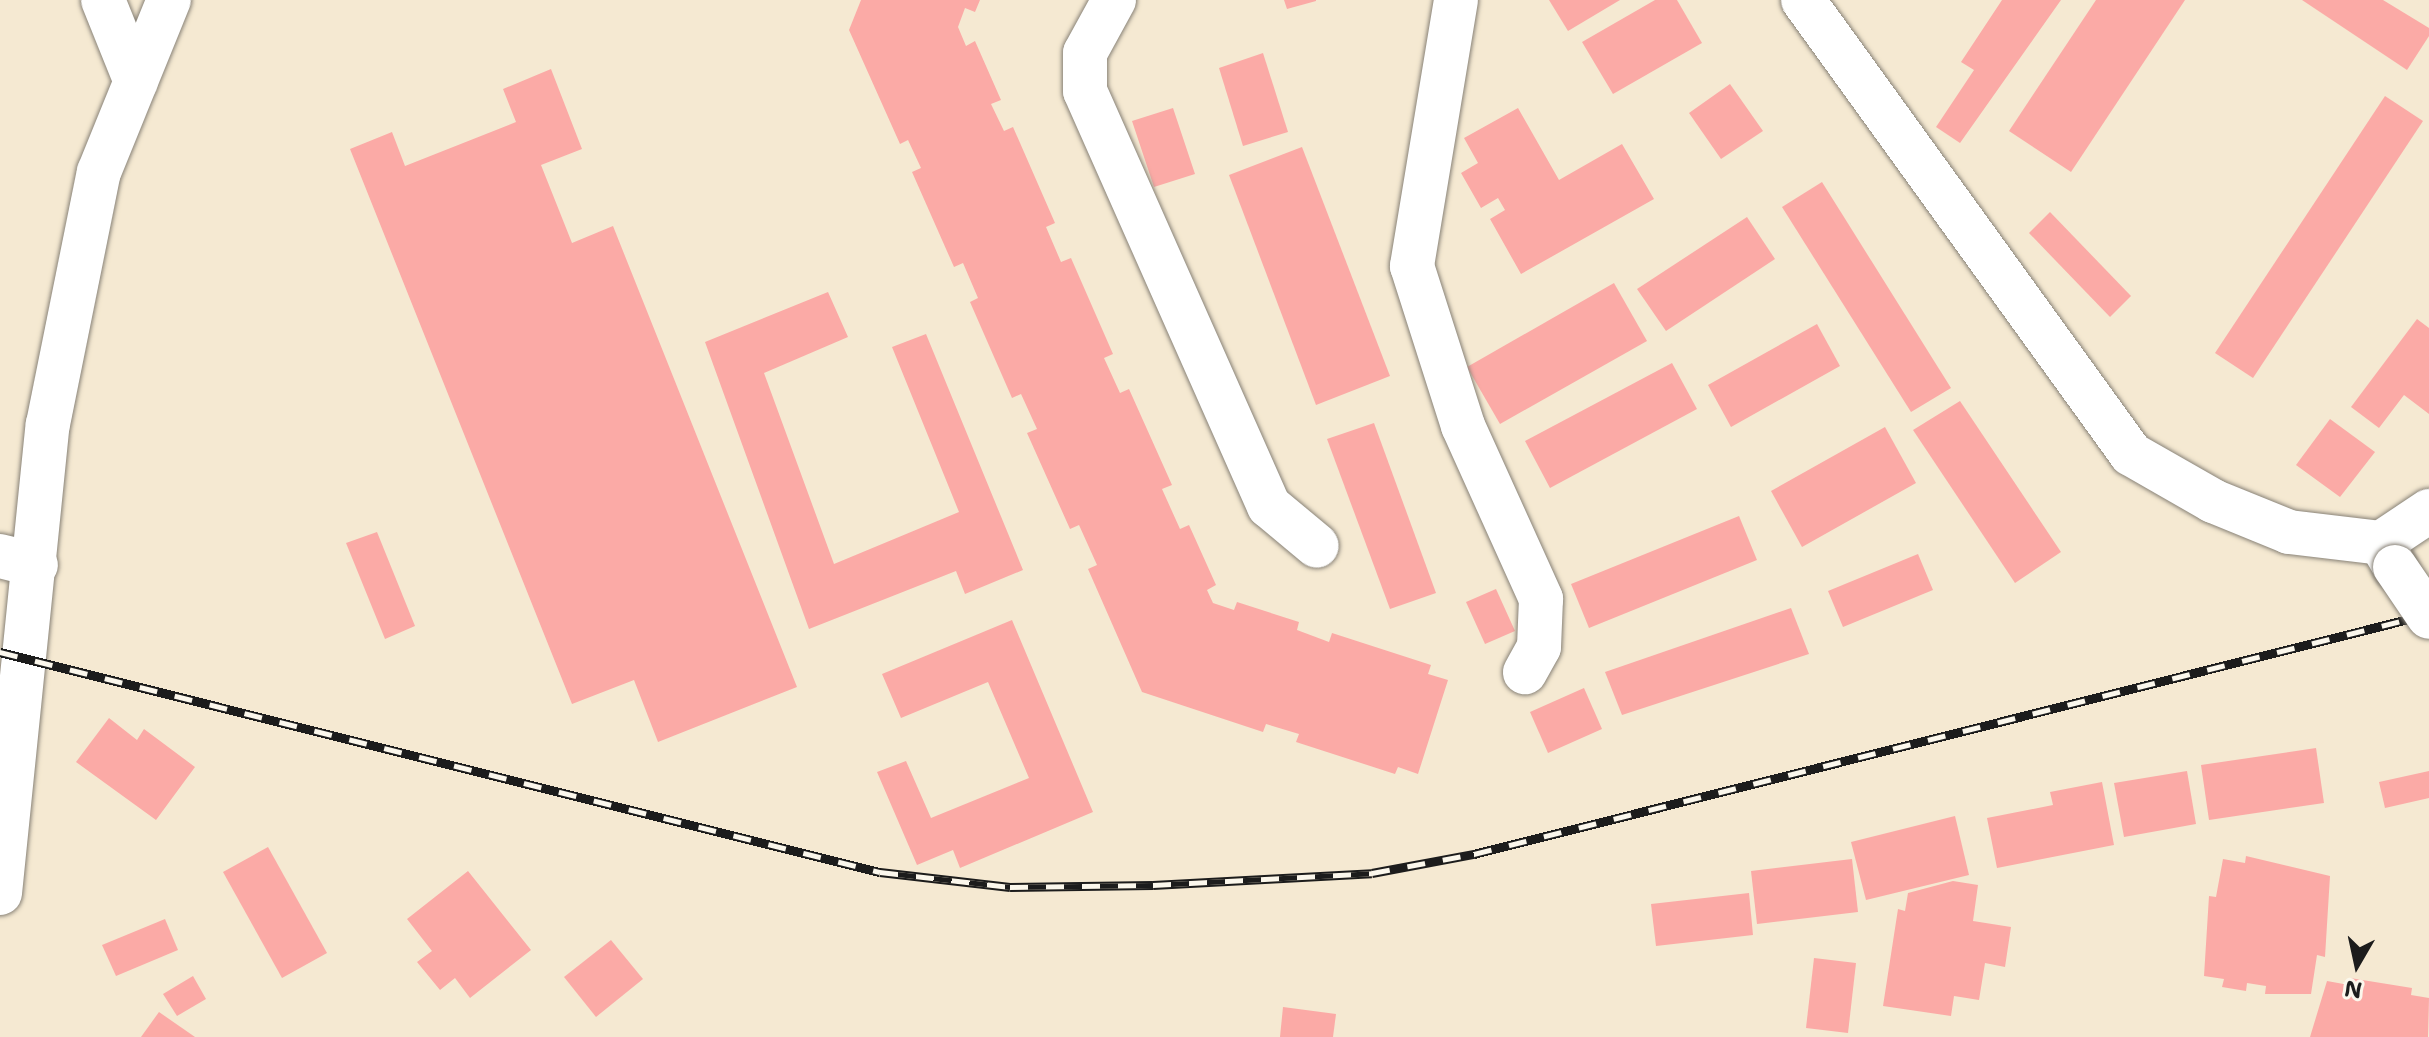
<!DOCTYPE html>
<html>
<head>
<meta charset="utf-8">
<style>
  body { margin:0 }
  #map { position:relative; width:2429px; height:1037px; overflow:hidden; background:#f5e9d2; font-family:"Shantell Sans",sans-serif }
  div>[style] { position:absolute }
  .building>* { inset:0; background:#fbaaa6 }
  .roads { filter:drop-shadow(0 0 2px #888277) drop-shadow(0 0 2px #888277) }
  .minor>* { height:44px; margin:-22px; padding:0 22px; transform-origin:22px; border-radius:22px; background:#fff }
  .tertiary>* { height:44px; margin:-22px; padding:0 22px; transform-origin:22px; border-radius:22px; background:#fff }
  .rail>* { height:9px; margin-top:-4.5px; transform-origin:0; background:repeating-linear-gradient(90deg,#fbf7ec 0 18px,#1c1c1c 0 36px); box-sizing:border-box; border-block:2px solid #1c1c1c }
  .bridges { filter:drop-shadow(0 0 2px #888277) drop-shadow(0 0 2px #888277) }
  .tertiary-bridge>* { height:44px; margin:-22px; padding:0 22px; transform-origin:22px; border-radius:22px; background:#fff }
  span { translate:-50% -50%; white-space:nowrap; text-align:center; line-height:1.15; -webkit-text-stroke:7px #fbf7ec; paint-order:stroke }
  .north { position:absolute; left:2317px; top:925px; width:80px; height:80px; -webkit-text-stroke:6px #fbf7ec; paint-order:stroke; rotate:189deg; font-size:22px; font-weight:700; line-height:32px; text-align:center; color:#1c1c1c }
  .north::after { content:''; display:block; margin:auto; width:28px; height:36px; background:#1c1c1c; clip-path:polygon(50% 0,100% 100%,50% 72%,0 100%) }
</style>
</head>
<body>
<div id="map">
  <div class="building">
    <div style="clip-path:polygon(861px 0,980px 0,975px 12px,965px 8px,958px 27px,966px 46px,975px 41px,1001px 100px,991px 104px,1004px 131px,1013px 127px,1055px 223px,1046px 227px,1061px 262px,1071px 258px,1113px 354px,1104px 358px,1120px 393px,1129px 389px,1172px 485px,1162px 489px,1180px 529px,1189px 525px,1216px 585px,1207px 590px,1213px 603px,1234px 610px,1237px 602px,1299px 622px,1297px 630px,1329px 642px,1332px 633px,1431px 665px,1428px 674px,1448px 680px,1418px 774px,1398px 767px,1395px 774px,1296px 742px,1299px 734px,1266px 724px,1263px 732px,1142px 692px,1088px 569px,1097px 565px,1079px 525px,1070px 529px,1027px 433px,1037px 429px,1021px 394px,1012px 398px,970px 302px,978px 298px,963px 263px,954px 267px,912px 172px,921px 168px,908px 140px,900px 144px,849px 30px)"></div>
    <div style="clip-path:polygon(1284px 0,1316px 0,1316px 1px,1287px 9px)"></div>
    <div style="clip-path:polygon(1549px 0,1620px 0,1568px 31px)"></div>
    <div style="clip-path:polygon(1655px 0,1677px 0,1702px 43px,1613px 94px,1582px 42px)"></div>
    <div style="clip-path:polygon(2002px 0,2061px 0,1960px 143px,1936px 127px,1974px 70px,1961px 62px)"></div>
    <div style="clip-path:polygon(2096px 0,2185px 0,2071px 172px,2009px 131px)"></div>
    <div style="clip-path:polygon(2302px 0,2383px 0,2429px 28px,2429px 36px,2407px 70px)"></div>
    <div style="clip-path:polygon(1263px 53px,1288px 132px,1243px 146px,1219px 68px)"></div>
    <div style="clip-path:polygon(551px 69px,582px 149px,541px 165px,572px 243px,613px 226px,797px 687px,658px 742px,634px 680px,572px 704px,350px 149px,392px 132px,405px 166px,516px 122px,503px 89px)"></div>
    <div style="clip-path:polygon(1730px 84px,1763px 131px,1721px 159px,1689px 113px)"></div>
    <div style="clip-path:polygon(2385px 96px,2423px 121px,2253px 378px,2215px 353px)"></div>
    <div style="clip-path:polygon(1173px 108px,1195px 174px,1154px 187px,1132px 121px)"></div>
    <div style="clip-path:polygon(1518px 108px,1559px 180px,1622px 144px,1654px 199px,1521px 274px,1490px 219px,1505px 210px,1498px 198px,1481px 208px,1461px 173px,1478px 163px,1464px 138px)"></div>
    <div style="clip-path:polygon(1302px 147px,1390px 376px,1316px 405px,1229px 175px)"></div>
    <div style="clip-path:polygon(1822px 182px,1951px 388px,1911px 412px,1782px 207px)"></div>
    <div style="clip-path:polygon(2050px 212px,2131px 296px,2110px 317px,2029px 233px)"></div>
    <div style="clip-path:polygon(1747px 217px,1775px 259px,1666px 331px,1637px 289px)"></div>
    <div style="clip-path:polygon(1614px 283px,1647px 341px,1500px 424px,1467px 367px)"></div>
    <div style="clip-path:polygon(828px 292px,848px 337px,764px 373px,834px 564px,959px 512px,892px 347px,926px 334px,1023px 570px,965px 594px,956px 571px,809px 629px,705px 342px)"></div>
    <div style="clip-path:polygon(2417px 319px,2429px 328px,2429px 414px,2404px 395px,2379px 428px,2351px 407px)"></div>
    <div style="clip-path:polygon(1817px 324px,1840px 366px,1731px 427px,1708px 385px)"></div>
    <div style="clip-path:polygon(1672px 363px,1697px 409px,1550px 488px,1525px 441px)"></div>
    <div style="clip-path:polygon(1960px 401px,2061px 552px,2015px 583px,1913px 430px)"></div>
    <div style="clip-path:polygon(2330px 419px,2375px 452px,2340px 497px,2296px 465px)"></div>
    <div style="clip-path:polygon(1374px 423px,1436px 593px,1390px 609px,1327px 439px)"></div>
    <div style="clip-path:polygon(1885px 427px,1916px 483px,1802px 547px,1771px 491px)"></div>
    <div style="clip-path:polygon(1739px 516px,1757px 560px,1589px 628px,1571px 584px)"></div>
    <div style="clip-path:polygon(377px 532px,415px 626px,385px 639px,346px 543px)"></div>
    <div style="clip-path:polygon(1918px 554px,1933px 590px,1843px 627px,1828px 591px)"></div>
    <div style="clip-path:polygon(1496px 589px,1515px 631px,1485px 644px,1466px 602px)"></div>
    <div style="clip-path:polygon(1791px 608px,1809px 654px,1622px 715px,1605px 672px)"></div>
    <div style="clip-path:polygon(1012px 620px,1093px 812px,960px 868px,953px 850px,917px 865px,877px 772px,906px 761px,931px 818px,1029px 778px,988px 682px,901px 718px,882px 674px)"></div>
    <div style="clip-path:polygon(1584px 688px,1602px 729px,1548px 753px,1530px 712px)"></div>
    <div style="clip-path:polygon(109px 718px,137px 740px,144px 729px,195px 767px,156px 820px,76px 762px)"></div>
    <div style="clip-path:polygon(2316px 748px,2324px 803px,2209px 820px,2201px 765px)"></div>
    <div style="clip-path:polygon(2187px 771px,2196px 824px,2124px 837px,2114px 783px)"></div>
    <div style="clip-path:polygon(2429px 771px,2429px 798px,2385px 808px,2379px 782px)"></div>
    <div style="clip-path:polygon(2102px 782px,2114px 845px,1997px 868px,1987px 818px,2053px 805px,2050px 792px)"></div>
    <div style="clip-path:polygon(1955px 816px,1969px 875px,1866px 900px,1851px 842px)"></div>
    <div style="clip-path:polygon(268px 847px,327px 953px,282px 978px,223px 872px)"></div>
    <div style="clip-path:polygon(2246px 856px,2330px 876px,2325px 957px,2317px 955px,2311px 994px,2265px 994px,2266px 986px,2247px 983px,2246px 991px,2222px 987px,2224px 979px,2204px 976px,2209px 896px,2216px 897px,2223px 859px,2245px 863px)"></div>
    <div style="clip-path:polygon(1852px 859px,1858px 912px,1757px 924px,1751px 871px)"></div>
    <div style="clip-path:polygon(468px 871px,531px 950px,470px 998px,455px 978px,440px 990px,417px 962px,432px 951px,407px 919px)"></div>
    <div style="clip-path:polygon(1953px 881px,1978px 885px,1973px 921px,2011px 927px,2005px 967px,1985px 963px,1979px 1000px,1954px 996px,1951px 1016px,1883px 1006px,1898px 909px,1905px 911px,1908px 893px)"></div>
    <div style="clip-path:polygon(1749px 893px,1753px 935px,1656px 946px,1651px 904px)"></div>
    <div style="clip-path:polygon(165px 919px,178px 950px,116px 976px,102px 945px)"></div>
    <div style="clip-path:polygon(611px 940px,643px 979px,596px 1017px,564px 977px)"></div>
    <div style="clip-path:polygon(1814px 958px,1856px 963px,1848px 1033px,1806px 1028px)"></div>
    <div style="clip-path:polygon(193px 976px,206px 999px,177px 1016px,163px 994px)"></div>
    <div style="clip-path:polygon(2350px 978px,2412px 988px,2411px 995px,2429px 998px,2428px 1037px,2310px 1037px,2327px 981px,2349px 985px)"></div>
    <div style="clip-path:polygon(1283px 1007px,1336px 1014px,1333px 1037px,1280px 1037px)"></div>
    <div style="clip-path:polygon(159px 1012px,195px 1037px,141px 1037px)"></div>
  </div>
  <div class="roads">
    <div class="minor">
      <div style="left:103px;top:0;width:88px;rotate:68.1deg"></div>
      <div style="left:1114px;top:0;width:60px;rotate:118.7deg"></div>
      <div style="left:1085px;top:53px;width:38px;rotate:90deg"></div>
      <div style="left:1085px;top:91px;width:454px;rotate:66.1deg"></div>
      <div style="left:1269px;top:506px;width:62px;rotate:39.8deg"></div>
      <div style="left:1456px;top:0;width:270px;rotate:99.4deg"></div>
      <div style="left:1412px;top:266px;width:168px;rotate:72.3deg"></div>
      <div style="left:1463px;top:426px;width:190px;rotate:65.7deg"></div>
      <div style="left:1541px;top:599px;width:48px;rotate:92.4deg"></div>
      <div style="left:1539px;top:647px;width:29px;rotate:119deg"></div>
      <div style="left:2381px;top:543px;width:58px;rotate:-33.7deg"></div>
      <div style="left:0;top:556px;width:37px;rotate:14deg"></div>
    </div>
    <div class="tertiary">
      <div style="left:1803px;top:0;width:560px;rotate:54.15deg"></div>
      <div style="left:2131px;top:454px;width:95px;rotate:29.8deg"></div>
      <div style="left:2213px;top:501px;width:82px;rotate:22.2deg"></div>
      <div style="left:2289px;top:532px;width:93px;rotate:6.8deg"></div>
      <div style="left:2381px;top:543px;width:28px;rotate:60deg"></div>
      <div style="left:0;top:893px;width:471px;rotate:-84.2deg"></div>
      <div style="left:48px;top:424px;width:257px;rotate:-78.6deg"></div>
      <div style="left:99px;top:172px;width:186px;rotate:-67.9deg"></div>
    </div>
  </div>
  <div class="rail">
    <div style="left:0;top:652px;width:907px;rotate:14.04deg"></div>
    <div style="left:880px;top:872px;width:131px;rotate:6.6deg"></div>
    <div style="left:1010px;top:887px;width:143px;rotate:-0.8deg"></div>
    <div style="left:1153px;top:885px;width:219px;rotate:-3.1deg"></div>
    <div style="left:1372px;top:873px;width:104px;rotate:-10.6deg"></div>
    <div style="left:1474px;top:854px;width:985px;rotate:-14.11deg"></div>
  </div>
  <div class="bridges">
    <div class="tertiary-bridge">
      <div style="left:2395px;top:567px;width:60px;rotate:55.8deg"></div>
    </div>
  </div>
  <div class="north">N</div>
</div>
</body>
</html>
